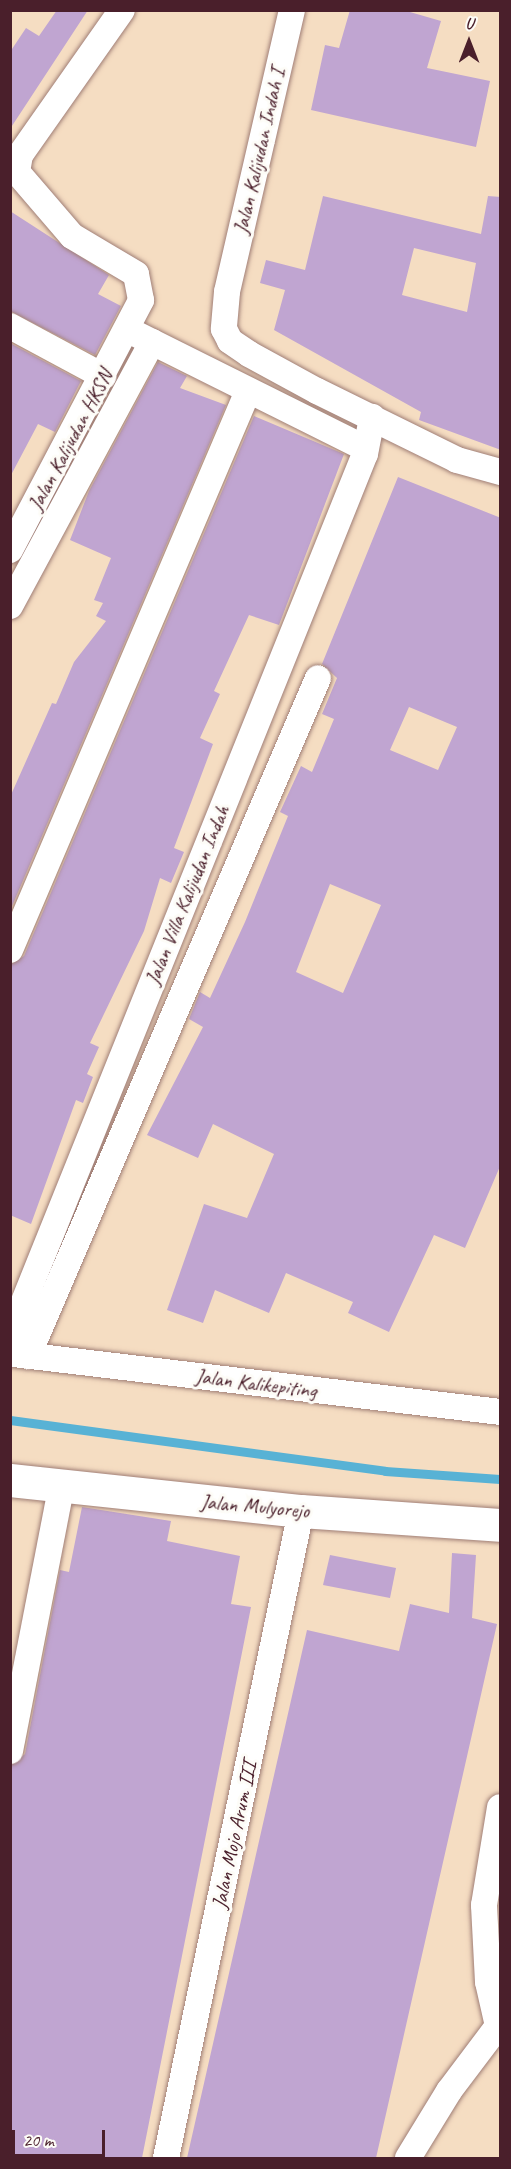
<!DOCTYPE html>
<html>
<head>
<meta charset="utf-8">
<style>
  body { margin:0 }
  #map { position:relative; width:511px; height:2169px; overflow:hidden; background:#f5ddc2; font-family:Caveat,sans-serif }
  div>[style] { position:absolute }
  .stream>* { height:9px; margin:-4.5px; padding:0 4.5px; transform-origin:4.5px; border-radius:4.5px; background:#58b2d5 }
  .building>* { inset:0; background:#c0a5d1 }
  .roads { filter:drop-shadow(0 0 2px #a07e76) drop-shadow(0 0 2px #a07e76) }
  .street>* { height:26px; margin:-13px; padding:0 13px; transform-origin:13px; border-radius:13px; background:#fff }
  .secondary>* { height:33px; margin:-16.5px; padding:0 16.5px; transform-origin:16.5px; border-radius:16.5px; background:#fff }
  span { translate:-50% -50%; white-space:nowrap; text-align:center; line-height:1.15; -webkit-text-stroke:6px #fdfcf7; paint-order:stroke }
  .street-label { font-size:21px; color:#4a1f2b }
  .frame { position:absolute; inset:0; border:12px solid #4a1f2b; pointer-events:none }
  .north { position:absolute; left:439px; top:12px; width:60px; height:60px; -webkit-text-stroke:4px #fdfcf7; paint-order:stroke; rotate:0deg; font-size:16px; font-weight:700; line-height:24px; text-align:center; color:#4a1f2b }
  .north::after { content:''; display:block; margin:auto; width:21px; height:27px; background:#4a1f2b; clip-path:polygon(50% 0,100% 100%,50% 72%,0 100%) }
  .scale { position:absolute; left:12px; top:2130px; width:93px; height:27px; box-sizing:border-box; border:3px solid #4a1f2b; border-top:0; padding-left:8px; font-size:18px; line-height:21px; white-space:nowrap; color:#4a1f2b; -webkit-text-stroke:4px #fdfcf7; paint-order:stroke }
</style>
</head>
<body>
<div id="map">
  <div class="stream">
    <div style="left:10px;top:1420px;width:378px;rotate:7.7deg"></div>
    <div style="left:385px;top:1471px;width:115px;rotate:4deg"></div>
  </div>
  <div class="building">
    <div style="clip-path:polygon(57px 10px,88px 10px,10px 129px,10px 52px,26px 28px,39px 36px)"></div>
    <div style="clip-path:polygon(350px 10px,403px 10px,441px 21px,427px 68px,490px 81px,476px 147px,311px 110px,325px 45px,339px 48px)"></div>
    <div style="clip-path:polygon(evenodd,323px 196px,481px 234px,488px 196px,501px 197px,501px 450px,419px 420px,421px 412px,274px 330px,285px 290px,260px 283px,266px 260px,305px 270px,323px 196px,414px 248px,476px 263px,467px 312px,402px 295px,414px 248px)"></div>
    <div style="clip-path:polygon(10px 211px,109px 275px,98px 294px,121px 306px,95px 355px,10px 311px)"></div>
    <div style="clip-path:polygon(10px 343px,81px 381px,55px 432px,38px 424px,10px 477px)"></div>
    <div style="clip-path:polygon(158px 362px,187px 376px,180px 388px,226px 405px,10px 911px,10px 797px,52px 703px,56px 704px,74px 662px,106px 621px,96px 616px,103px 603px,94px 600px,111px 558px,70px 540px,89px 491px)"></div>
    <div style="clip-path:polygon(254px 416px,344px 454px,279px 625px,249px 615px,214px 691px,220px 694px,200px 738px,213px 744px,174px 848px,184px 852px,171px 883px,160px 878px,144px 931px,90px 1043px,99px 1047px,87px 1074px,93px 1077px,83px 1103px,76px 1100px,31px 1224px,10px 1215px,10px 965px,24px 956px)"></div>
    <div style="clip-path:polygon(evenodd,398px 477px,501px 518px,501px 1164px,465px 1248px,434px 1235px,389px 1332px,348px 1313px,353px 1302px,286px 1273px,269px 1313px,215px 1290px,203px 1323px,167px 1310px,204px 1204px,247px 1218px,274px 1154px,213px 1124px,198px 1158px,147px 1135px,203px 1027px,189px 1019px,200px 992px,210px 998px,245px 922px,288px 816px,280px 812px,301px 766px,312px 772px,334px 719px,322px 714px,337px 678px,322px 664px,398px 477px,409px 707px,457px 727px,438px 770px,390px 750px,409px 707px,398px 477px,330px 884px,381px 905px,343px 993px,296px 972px,330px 884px)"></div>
    <div style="clip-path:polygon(82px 1507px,171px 1521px,167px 1541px,240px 1556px,231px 1604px,251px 1607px,142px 2158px,10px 2158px,10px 1766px,25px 1754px,60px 1570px,69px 1572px)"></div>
    <div style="clip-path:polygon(452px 1553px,476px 1555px,472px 1618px,497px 1624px,376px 2158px,187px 2158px,307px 1630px,399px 1651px,410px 1604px,449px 1613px)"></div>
    <div style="clip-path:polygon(330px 1555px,396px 1568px,390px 1598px,323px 1585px)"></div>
  </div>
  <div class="roads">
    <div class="street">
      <div style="left:292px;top:10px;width:289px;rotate:103deg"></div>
      <div style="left:227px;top:292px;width:37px;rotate:95deg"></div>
      <div style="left:224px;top:329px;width:13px;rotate:63deg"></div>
      <div style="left:230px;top:341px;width:23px;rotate:34deg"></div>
      <div style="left:249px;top:354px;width:77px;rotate:28.6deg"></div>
      <div style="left:317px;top:391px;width:156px;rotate:26.2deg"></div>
      <div style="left:457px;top:460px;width:45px;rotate:15.6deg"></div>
      <div style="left:10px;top:326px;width:106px;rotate:28.3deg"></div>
      <div style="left:138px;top:335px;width:254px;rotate:26.5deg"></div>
      <div style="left:10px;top:550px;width:282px;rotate:-62.3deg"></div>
      <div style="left:141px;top:300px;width:26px;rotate:-101deg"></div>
      <div style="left:136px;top:274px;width:74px;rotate:-149.3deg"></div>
      <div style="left:72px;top:236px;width:84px;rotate:-130.7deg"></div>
      <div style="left:17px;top:172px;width:17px;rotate:-80deg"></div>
      <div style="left:20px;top:155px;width:177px;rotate:-54.9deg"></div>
      <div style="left:10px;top:606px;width:300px;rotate:-61.7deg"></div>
      <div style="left:10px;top:950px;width:608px;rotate:-66.94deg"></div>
      <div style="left:10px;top:1336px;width:951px;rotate:-68.08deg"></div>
      <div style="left:365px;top:454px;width:38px;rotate:-79deg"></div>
      <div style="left:14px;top:1354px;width:489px;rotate:6.8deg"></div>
      <div style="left:28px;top:1356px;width:737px;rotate:-66.84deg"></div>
      <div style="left:10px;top:1751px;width:268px;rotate:-79deg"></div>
      <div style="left:166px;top:2158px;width:661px;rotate:-78.21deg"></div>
      <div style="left:408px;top:2158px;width:79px;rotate:-58.5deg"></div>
      <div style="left:449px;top:2091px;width:81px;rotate:-53deg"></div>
      <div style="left:498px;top:2026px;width:45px;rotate:-102.8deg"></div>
      <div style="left:488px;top:1982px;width:77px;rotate:-93deg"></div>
      <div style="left:484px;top:1905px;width:99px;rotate:-80.7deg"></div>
    </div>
    <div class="secondary">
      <div style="left:10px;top:1480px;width:293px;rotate:6.1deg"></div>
      <div style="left:301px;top:1511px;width:199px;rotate:4deg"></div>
    </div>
  </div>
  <div class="street-label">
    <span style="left:259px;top:151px;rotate:-77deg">Jalan Kalijudan Indah I</span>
    <span style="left:70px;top:440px;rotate:-62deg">Jalan Kalijudan HKSN</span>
    <span style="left:187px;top:895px;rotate:-68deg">Jalan Villa Kalijudan Indah</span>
    <span style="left:256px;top:1383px;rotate:7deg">Jalan Kalikepiting</span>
    <span style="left:255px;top:1506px;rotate:5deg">Jalan Mulyorejo</span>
    <span style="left:234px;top:1835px;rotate:-78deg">Jalan Mojo Arum III</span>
  </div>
  <div class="frame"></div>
  <div class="north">U</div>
  <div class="scale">20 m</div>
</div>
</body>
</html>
